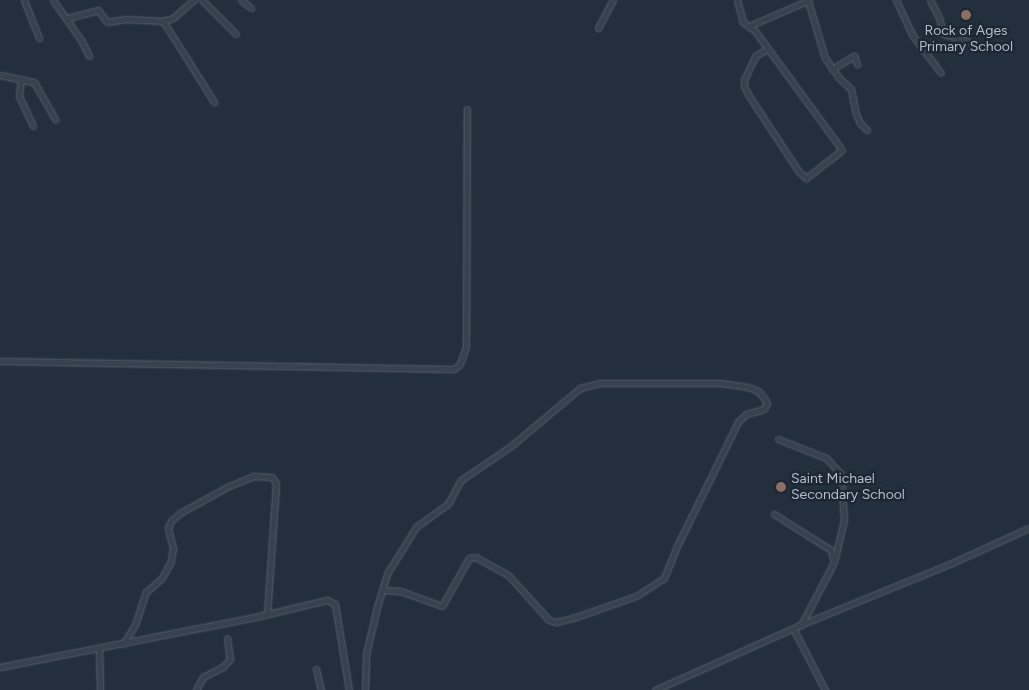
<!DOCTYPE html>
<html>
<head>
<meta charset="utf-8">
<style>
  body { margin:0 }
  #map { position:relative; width:1029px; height:690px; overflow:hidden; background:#242f3e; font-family:Figtree,sans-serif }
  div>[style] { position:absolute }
  .roads { filter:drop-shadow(0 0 1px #565f6c) drop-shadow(0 0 1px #565f6c) }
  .minor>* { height:5px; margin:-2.5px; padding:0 2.5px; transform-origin:2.5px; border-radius:2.5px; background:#38414e }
  .dots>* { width:14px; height:14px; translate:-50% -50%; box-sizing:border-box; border:2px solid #1d2633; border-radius:50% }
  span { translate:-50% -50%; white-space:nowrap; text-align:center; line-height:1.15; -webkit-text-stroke:4.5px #1d2633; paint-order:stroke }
  .poi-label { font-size:14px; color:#b4bcc9 }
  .left { translate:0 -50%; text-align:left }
</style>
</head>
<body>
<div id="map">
  <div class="roads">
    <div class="minor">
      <div style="left:24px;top:0;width:41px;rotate:68.5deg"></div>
      <div style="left:53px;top:0;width:49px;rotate:55deg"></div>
      <div style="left:81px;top:40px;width:18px;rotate:63deg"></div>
      <div style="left:202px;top:0;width:48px;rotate:45deg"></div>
      <div style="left:241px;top:0;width:13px;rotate:39deg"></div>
      <div style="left:737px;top:0;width:23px;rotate:75deg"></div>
      <div style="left:743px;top:22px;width:15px;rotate:37deg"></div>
      <div style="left:755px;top:31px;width:147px;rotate:53.8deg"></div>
      <div style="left:842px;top:150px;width:46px;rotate:142.1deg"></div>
      <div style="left:806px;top:178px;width:9px;rotate:-139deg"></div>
      <div style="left:799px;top:172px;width:91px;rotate:-123.3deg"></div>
      <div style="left:749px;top:96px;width:11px;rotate:-117deg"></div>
      <div style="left:744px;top:86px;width:6px;rotate:-90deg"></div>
      <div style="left:744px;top:80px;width:26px;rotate:-65deg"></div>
      <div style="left:755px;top:56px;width:14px;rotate:-30deg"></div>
      <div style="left:896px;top:0;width:40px;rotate:65deg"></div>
      <div style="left:913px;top:36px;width:46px;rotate:52.9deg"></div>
      <div style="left:930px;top:0;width:20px;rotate:63deg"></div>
      <div style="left:939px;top:18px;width:17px;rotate:73deg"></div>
      <div style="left:944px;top:34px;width:34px;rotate:17deg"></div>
      <div style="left:808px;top:1px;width:59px;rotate:73.4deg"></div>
      <div style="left:825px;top:58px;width:24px;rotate:55deg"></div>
      <div style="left:839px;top:78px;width:16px;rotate:43deg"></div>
      <div style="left:851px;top:89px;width:25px;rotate:79deg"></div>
      <div style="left:856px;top:114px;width:10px;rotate:66deg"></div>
      <div style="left:860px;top:123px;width:10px;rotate:45deg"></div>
      <div style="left:67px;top:18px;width:32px;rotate:-14deg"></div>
      <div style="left:98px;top:10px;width:15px;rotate:53deg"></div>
      <div style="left:107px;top:22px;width:18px;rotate:-9deg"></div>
      <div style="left:125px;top:19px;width:38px;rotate:3deg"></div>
      <div style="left:163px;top:21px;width:10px;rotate:-17deg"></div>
      <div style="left:173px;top:18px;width:28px;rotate:-41deg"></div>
      <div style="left:163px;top:21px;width:96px;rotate:57.8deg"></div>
      <div style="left:749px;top:26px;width:65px;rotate:-23.4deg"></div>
      <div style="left:598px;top:28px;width:32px;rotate:-62deg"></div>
      <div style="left:832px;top:69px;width:26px;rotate:-31deg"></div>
      <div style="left:854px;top:56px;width:9px;rotate:69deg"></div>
      <div style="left:0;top:75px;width:35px;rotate:12deg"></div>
      <div style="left:34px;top:82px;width:43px;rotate:60.4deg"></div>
      <div style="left:21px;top:79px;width:17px;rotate:97deg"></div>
      <div style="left:19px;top:96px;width:33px;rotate:65deg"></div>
      <div style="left:0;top:361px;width:454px;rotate:1deg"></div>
      <div style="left:454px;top:369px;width:8px;rotate:-40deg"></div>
      <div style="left:460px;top:364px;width:18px;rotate:-71deg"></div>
      <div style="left:466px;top:347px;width:238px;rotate:-89.8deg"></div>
      <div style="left:778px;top:439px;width:52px;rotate:21.6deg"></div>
      <div style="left:826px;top:458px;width:22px;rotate:47deg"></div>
      <div style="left:841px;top:474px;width:46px;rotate:86.3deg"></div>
      <div style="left:844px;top:520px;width:43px;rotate:103.4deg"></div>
      <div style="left:774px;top:514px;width:67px;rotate:32.3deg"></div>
      <div style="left:831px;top:550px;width:12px;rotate:76deg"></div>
      <div style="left:834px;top:562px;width:4px;rotate:117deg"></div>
      <div style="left:832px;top:566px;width:67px;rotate:117.7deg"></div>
      <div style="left:794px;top:630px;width:68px;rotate:62.7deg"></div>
      <div style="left:123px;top:644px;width:22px;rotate:-58deg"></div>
      <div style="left:135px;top:625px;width:35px;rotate:-72deg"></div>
      <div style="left:146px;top:592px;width:21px;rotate:-41deg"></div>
      <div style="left:162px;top:578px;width:19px;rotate:-62deg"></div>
      <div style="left:171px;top:561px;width:13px;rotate:-81deg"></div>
      <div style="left:173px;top:548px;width:21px;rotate:-104deg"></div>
      <div style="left:168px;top:528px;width:8px;rotate:-67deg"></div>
      <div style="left:171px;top:521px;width:12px;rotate:-42deg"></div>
      <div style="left:180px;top:513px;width:56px;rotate:-28.9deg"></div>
      <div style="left:229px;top:486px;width:27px;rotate:-22deg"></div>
      <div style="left:254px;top:476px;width:18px;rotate:3deg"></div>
      <div style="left:272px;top:477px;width:7px;rotate:56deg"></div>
      <div style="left:276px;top:483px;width:131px;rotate:93.9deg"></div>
      <div style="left:99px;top:648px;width:42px;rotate:88.6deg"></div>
      <div style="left:0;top:667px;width:260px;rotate:-11.1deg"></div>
      <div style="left:255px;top:617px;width:74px;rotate:-13.3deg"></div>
      <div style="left:327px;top:600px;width:9px;rotate:27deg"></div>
      <div style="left:335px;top:604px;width:87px;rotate:80.8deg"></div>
      <div style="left:316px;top:669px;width:22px;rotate:77deg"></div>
      <div style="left:196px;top:690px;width:15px;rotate:-62deg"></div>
      <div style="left:203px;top:677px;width:22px;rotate:-27deg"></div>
      <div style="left:223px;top:667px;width:11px;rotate:-49deg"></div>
      <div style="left:230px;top:659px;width:21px;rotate:-98deg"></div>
      <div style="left:365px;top:690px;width:36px;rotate:-88deg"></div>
      <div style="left:366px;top:654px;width:48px;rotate:-76.8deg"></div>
      <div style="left:377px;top:607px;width:37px;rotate:-73deg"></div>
      <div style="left:388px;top:572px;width:53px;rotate:-58.1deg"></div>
      <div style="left:416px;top:527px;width:39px;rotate:-36deg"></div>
      <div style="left:448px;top:504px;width:27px;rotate:-62deg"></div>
      <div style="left:461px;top:480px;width:60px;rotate:-34.2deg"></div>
      <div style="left:511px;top:446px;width:90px;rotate:-40deg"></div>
      <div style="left:580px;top:388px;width:21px;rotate:-14deg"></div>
      <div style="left:600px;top:383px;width:120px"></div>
      <div style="left:720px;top:383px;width:28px;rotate:8deg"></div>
      <div style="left:748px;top:387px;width:11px;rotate:22deg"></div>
      <div style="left:758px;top:391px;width:9px;rotate:49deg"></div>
      <div style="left:764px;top:398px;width:6px;rotate:59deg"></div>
      <div style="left:767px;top:403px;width:7px;rotate:117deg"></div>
      <div style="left:764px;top:409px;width:19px;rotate:164deg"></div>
      <div style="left:746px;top:414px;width:11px;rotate:135deg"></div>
      <div style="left:738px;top:422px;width:138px;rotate:116.2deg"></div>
      <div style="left:677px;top:546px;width:35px;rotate:112deg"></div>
      <div style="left:664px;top:578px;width:33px;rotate:147deg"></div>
      <div style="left:636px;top:596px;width:64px;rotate:160.7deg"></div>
      <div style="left:576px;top:617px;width:21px;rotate:166deg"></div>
      <div style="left:556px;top:622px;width:7px;rotate:-164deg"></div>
      <div style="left:549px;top:620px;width:61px;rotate:-132.3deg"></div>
      <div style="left:508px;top:575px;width:37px;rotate:-151deg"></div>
      <div style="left:476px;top:557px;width:7px;rotate:172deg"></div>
      <div style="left:469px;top:558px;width:55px;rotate:119.4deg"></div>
      <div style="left:442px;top:606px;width:45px;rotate:-160.3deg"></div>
      <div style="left:400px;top:591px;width:17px;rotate:-177deg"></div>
      <div style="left:655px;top:690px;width:159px;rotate:-24.1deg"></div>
      <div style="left:800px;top:625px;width:166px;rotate:-22.2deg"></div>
      <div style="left:954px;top:562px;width:82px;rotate:-24.4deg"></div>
    </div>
  </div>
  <div class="dots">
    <div style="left:966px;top:15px;background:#8d6e63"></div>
    <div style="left:781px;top:487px;background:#8d6e63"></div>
  </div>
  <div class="poi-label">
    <span style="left:966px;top:39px">Rock of Ages<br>Primary School</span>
    <span class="left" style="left:791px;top:487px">Saint Michael<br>Secondary School</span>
  </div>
</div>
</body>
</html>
